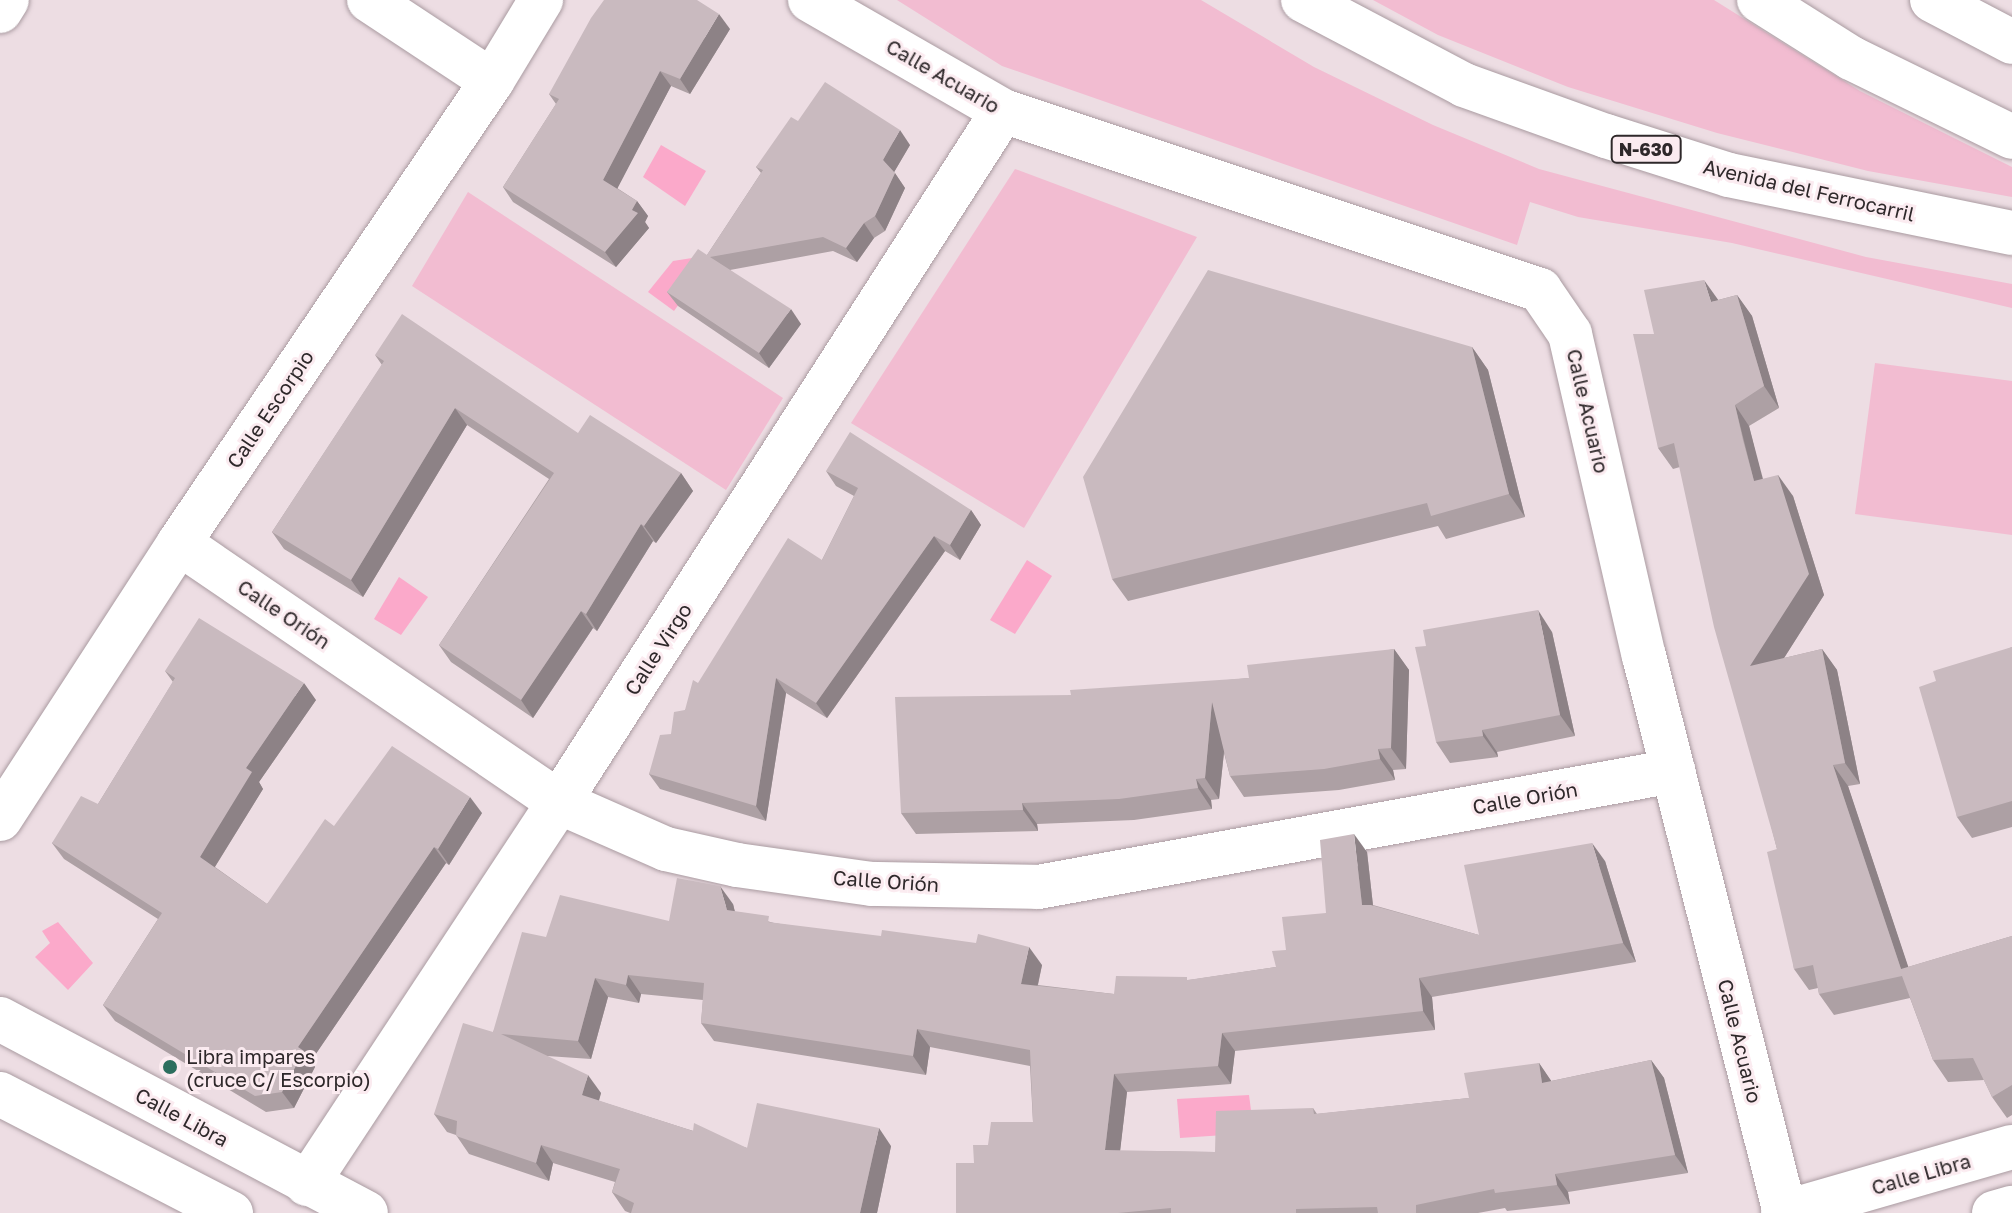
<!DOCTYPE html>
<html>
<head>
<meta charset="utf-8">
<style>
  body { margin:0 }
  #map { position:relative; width:2012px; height:1213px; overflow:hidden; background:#eddde3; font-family:"Golos Text",sans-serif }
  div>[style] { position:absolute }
  .green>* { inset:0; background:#f2bcd1 }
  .water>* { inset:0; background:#fba9ca }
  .roads { filter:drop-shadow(0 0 2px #aa9ba1) drop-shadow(0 0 2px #aa9ba1) }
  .minor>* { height:44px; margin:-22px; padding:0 22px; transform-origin:22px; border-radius:22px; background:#fff }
  .major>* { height:44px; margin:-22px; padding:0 22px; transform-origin:22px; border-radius:22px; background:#fff }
  .highway>* { height:44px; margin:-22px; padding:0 22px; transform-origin:22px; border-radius:22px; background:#fff }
  .wall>* { inset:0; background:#ada0a4 }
  .shaded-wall>* { inset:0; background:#8d8286 }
  .building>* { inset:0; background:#c9babf }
  .dots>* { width:22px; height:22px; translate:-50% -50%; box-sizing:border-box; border:4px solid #fbebf0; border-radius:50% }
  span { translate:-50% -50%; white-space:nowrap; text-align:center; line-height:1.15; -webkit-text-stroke:6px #fbebf0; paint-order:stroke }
  .shield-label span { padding:2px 6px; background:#fbebf0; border:2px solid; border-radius:6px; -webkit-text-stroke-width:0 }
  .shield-label { font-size:18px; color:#2e282a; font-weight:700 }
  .street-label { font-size:20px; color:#2e282a }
  .poi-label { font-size:20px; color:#2e282a }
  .left { translate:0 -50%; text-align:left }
</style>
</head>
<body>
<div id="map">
  <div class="green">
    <div style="clip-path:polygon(897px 0,1201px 0,1314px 67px,1433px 125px,1539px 169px,1866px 257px,2012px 284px,2012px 308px,1732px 243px,1578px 217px,1530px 202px,1517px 245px,1002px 66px)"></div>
    <div style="clip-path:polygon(1373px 0,1714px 0,1860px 91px,2012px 167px,2012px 197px,1868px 171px,1717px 133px,1568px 87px,1438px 35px)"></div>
    <div style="clip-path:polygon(1015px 169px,1197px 237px,1024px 528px,851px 423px)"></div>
    <div style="clip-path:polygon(468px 192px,783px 398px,726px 490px,412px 286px)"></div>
    <div style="clip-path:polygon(1875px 363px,2012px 381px,2012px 535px,1855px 514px)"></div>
  </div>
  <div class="water">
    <div style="clip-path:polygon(661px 145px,706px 171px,685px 206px,643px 177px)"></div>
    <div style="clip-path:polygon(692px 258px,706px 266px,674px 311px,648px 292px,673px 261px)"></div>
    <div style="clip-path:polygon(1027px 560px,1052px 576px,1015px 634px,990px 620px)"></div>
    <div style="clip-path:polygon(399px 577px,428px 597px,401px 635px,374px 619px)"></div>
    <div style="clip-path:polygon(58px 922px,93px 963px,68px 990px,35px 957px,50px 943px,42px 931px)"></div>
    <div style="clip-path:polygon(1249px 1095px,1254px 1133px,1180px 1138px,1177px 1099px)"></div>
  </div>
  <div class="roads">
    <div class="minor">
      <div style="left:369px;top:0;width:147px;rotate:33.4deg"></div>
      <div style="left:810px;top:0;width:223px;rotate:29.9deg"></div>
      <div style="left:1003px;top:111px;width:566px;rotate:18.43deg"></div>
      <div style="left:1540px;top:290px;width:53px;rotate:55.7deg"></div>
      <div style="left:1570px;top:334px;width:330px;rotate:77.1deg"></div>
      <div style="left:1644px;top:656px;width:575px;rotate:75.79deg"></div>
      <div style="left:0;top:11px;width:13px;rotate:-58deg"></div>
      <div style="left:179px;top:543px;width:460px;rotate:34.3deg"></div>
      <div style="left:559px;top:802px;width:117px;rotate:23.7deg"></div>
      <div style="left:666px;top:849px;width:73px;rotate:12.7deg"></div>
      <div style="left:737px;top:865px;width:136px;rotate:8deg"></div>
      <div style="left:872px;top:884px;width:166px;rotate:1deg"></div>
      <div style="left:1038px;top:887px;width:646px;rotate:-10.35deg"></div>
      <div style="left:0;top:819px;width:329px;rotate:-57deg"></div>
      <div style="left:179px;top:543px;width:558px;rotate:-55.88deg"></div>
      <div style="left:492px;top:81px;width:95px;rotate:-58.8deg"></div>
      <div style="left:0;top:1019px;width:414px;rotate:27.9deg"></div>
      <div style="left:0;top:1094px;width:260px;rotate:27.3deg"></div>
      <div style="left:307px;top:1184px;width:458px;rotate:-56.6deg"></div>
      <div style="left:559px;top:802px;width:821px;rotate:-57.28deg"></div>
      <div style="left:1783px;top:1213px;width:238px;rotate:-16.1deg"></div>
      <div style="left:1994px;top:1213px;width:19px;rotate:-16deg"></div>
    </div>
    <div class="major">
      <div style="left:1759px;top:0;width:109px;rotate:32.2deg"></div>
      <div style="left:1851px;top:58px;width:179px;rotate:26.1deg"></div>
      <div style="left:1932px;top:0;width:90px;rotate:27.7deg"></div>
    </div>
    <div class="highway">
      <div style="left:1303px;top:0;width:182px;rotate:27.8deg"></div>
      <div style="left:1464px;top:85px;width:151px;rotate:19.8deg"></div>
      <div style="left:1606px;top:136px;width:129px;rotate:17.6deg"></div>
      <div style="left:1729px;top:175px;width:289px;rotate:11.6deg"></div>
    </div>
  </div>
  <div class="wall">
    <div style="clip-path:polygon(730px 29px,690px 94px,671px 86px,617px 188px,637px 201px,648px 216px,645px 222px,649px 228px,616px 267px,513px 202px,503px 187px,556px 104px,549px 94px)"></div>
    <div style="clip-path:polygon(798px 121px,910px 145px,894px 172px,905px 188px,885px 231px,874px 238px,857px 262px,833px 251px,730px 270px,801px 324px,769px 368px,678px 306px,667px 292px,707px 255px,761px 173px,756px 167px)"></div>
    <div style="clip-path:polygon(1737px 295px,1752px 316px,1779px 408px,1749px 426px,1762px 479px,1793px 496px,1824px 595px,1784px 658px,1822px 649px,1837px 670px,1860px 784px,1848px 786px,1908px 967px,2012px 936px,2012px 1115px,2007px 1118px,1992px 1097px,1984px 1080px,1948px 1082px,1933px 1060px,1910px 998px,1834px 1015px,1819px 994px,1818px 988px,1809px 990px,1794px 969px,1777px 849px,1680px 467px,1673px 469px,1658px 448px,1654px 334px,1718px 300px)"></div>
    <div style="clip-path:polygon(1472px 347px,1488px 370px,1525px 517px,1446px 539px,1438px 526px,1128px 601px,1112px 579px)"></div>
    <div style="clip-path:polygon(375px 355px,681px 473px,693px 491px,656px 543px,653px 541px,597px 631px,593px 628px,533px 718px,451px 662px,439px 645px,549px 479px,467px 425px,363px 597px,284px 549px,272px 532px,382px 365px)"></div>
    <div style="clip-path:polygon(826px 471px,971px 510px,981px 525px,960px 560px,945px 551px,827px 718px,786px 693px,766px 821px,660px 789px,649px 774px,685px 710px,822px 560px,854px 496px,836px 486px)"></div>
    <div style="clip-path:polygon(1552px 632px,1575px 736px,1497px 752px,1498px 757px,1450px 763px,1436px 742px)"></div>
    <div style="clip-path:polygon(2012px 647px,2012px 827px,1972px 838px,1957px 817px,1936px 681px)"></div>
    <div style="clip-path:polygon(1394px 649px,1409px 670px,1406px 769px,1393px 770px,1395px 780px,1339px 790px,1244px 797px,1230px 776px,1224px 753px,1219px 799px,1211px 800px,1212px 809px,1134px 820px,1037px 824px,1038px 831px,916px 834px,901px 813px,1071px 695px,1249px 678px)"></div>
    <div style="clip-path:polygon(165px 671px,316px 700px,259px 782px,263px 789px,215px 867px,267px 904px,334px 826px,482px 813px,449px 865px,446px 863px,311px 1061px,315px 1067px,294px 1108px,266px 1112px,115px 1021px,103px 1005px,158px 919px,64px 859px,52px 843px,98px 804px,173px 682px)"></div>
    <div style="clip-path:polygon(1367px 852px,1373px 905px,1479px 935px,1605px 861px,1636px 962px,1432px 997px,1435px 1030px,1235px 1051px,1231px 1084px,1127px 1092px,1120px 1151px,1215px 1152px,1313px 1108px,1317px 1114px,1469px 1098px,1539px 1063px,1551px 1081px,1651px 1060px,1664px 1078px,1688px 1173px,1568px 1192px,1570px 1204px,1507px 1211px,1505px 1208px,1478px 1213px,956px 1213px,974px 1163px,988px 1145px,1033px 1122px,1030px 1066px,930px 1047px,926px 1075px,714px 1041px,701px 1023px,703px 1000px,641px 994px,639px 1003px,608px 997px,591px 1059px,547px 1056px,601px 1093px,599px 1101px,747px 1148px,891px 1146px,877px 1213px,630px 1213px,625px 1211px,612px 1192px,615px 1182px,553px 1163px,549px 1181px,469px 1154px,456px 1135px,447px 1132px,434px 1114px,493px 1032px,546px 937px,669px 921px,733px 904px,735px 912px,774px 923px,1042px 965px,1038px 985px,1114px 994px,1189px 980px,1276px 967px,1286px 950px,1326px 913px)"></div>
  </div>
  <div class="shaded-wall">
    <div style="clip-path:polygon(719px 14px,730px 29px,690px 94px,680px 79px)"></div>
    <div style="clip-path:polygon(660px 71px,671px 86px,614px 195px,603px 180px)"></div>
    <div style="clip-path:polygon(900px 130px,910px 145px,893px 174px,883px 160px)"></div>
    <div style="clip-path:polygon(895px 173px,905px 188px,885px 231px,875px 216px)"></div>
    <div style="clip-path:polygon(637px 201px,648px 216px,645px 222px,649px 228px,616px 267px,605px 252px)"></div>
    <div style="clip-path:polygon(864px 223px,874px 238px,857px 262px,846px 248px)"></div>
    <div style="clip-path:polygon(1704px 280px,1719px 301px,1711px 302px)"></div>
    <div style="clip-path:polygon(1737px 295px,1752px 316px,1779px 408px,1764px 386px)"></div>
    <div style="clip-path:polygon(791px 309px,801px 324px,769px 368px,759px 353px)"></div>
    <div style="clip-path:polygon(1472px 347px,1488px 370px,1525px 517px,1509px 494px)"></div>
    <div style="clip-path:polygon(1735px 405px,1749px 426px,1769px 502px,1754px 481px)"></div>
    <div style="clip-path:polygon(455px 408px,467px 425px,363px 597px,351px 580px)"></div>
    <div style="clip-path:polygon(681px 473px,693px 491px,656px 543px,644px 526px)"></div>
    <div style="clip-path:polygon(1778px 475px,1793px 496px,1824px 595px,1765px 688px,1750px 666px)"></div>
    <div style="clip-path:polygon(971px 510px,981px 525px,960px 560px,950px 545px)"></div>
    <div style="clip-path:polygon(641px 524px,653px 541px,597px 631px,586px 614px)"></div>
    <div style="clip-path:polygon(934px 536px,945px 551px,827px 718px,816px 703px)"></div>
    <div style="clip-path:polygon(1538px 610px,1552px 632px,1575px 736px,1560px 715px)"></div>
    <div style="clip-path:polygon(581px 611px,593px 628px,533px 718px,521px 700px)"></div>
    <div style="clip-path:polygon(1394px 649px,1409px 670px,1406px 769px,1391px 748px)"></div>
    <div style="clip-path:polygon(1822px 649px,1837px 670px,1860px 784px,1845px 763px)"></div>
    <div style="clip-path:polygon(776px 678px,786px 693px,766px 821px,756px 806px)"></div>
    <div style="clip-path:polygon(304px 683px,316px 700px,259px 782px,263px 789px,211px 873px,200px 857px,246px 768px)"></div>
    <div style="clip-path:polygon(1212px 702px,1227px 723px,1219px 799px,1205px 778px)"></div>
    <div style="clip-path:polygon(1482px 730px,1497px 752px,1498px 757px,1483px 736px)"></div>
    <div style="clip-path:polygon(1378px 749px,1393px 770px,1395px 780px,1380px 759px)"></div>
    <div style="clip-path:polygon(1833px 765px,1848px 786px,1916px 990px,1901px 969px)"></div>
    <div style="clip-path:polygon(1196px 779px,1211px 800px,1212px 809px,1198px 788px)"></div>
    <div style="clip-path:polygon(470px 797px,482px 813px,449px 865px,438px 849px)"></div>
    <div style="clip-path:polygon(1022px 803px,1037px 824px,1038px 831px,1023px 810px)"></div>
    <div style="clip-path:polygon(1354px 834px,1367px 852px,1375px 924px,1362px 905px)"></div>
    <div style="clip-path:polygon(1592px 843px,1605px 861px,1636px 962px,1623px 943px)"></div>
    <div style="clip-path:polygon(434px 847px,446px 863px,311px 1061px,315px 1067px,294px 1108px,282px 1092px,298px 1047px)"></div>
    <div style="clip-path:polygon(720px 886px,733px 904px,739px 929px,727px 910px)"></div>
    <div style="clip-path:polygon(1029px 947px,1042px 965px,1034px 1002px,1021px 984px)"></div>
    <div style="clip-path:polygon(628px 975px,641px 994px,639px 1003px,626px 985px)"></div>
    <div style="clip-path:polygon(595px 978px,608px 997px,591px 1059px,578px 1041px)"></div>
    <div style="clip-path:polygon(1419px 978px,1432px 997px,1435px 1030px,1423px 1011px)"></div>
    <div style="clip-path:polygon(917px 1029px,930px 1047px,926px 1075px,913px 1056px)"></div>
    <div style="clip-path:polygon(1222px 1033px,1235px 1051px,1231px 1084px,1218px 1066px)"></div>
    <div style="clip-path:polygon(1651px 1060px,1664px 1078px,1688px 1173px,1675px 1155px)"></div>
    <div style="clip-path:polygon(1539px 1063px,1552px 1082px,1542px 1083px)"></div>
    <div style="clip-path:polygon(1114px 1074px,1127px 1092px,1118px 1169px,1105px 1150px)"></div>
    <div style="clip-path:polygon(588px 1075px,601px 1093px,595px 1113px,582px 1095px)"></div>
    <div style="clip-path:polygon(879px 1128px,891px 1146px,877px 1213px,860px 1213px)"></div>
    <div style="clip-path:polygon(541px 1145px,553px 1163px,549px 1181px,536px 1163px)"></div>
    <div style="clip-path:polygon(1555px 1174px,1568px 1192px,1570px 1204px,1557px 1185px)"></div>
  </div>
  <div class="building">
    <div style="clip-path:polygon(604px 0,697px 0,719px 14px,680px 79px,660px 71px,603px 180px,637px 201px,632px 210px,638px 213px,605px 252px,503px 187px,559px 99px,549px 94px,591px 18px)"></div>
    <div style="clip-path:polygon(825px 82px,900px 130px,883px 160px,895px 173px,875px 216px,864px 223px,846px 248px,823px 237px,710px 257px,791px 309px,759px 353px,667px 292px,698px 249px,707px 255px,763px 170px,756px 167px,791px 117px,798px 121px)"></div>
    <div style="clip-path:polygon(1208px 270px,1472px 347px,1509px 494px,1431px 516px,1427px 503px,1112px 579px,1083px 477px)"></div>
    <div style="clip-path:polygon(1704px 280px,1711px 302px,1737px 295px,1764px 386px,1735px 405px,1743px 440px,1754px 481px,1778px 475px,1809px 574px,1750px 666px,1822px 649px,1845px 763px,1833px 765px,1901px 969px,2012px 936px,2012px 1085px,1992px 1097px,1973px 1058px,1933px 1060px,1902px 976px,1819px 994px,1813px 965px,1794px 969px,1767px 852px,1777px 849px,1714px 627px,1674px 443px,1658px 448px,1633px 334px,1654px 334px,1644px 290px)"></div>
    <div style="clip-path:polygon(402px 314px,578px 433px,590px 415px,681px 473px,644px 526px,641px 524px,586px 614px,581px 611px,521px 700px,439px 645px,554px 473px,455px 408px,351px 580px,272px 532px,384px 361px,375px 355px)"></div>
    <div style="clip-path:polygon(850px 432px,971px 510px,950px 545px,934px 536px,816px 703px,776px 678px,756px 806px,649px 774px,660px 735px,671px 734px,674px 712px,685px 710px,693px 680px,698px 683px,788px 538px,822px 560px,858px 488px,826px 471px)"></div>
    <div style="clip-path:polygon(1538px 610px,1560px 715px,1482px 730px,1483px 736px,1436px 742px,1415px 647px,1426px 646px,1423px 630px)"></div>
    <div style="clip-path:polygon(199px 618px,304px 683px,246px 768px,252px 772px,200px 857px,267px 904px,325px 819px,334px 826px,392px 746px,470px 797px,438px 849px,434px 847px,298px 1047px,304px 1051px,282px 1092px,255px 1096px,103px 1005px,162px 913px,52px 843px,81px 796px,98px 804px,175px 678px,165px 671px)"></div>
    <div style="clip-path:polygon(2012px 647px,2012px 801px,1957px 817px,1919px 687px,1936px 681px,1933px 671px)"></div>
    <div style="clip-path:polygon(1394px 649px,1391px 748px,1378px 749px,1380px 759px,1324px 769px,1230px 776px,1212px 702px,1205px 778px,1196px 779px,1198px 788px,1119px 799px,1022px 803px,1023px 810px,901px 813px,895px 697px,1071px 695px,1070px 690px,1249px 678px,1247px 665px)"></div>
    <div style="clip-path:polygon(1354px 834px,1362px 905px,1371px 905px,1479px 935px,1464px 865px,1592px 843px,1623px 943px,1419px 978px,1423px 1011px,1222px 1033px,1218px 1066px,1114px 1074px,1105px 1150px,1215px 1152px,1216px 1111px,1313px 1108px,1314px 1114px,1469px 1098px,1464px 1073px,1539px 1063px,1542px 1083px,1651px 1060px,1675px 1155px,1555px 1174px,1557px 1185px,1495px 1193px,1494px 1189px,1416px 1205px,1416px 1213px,1378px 1213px,1377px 1207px,1296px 1209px,1296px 1213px,1171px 1213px,1171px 1208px,1118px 1213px,956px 1213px,956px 1163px,974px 1163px,973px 1145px,988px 1145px,991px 1122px,1033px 1122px,1030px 1050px,917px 1029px,913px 1056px,701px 1023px,704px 983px,628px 975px,626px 985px,595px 978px,578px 1041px,501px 1034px,588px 1075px,582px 1095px,693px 1131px,694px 1123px,747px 1148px,757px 1103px,879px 1128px,860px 1213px,631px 1213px,634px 1203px,612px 1192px,620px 1169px,541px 1145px,536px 1163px,456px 1136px,457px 1121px,434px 1114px,463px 1023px,493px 1032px,522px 932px,546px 937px,560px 895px,669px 921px,677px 878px,720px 886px,727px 910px,769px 916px,768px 922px,881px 936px,882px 930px,976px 943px,978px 934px,1029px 947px,1021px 984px,1114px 994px,1116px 976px,1187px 977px,1187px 980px,1276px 967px,1272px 951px,1286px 950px,1282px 917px,1326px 913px,1320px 840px)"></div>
  </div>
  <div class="dots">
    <div style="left:170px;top:1067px;background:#2d6e5e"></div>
  </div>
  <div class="shield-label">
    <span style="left:1646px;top:149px">N-630</span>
  </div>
  <div class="street-label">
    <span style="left:943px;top:76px;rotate:30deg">Calle Acuario</span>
    <span style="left:1809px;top:190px;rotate:13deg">Avenida del Ferrocarril</span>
    <span style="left:270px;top:409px;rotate:-56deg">Calle Escorpio</span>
    <span style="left:1588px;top:411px;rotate:77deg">Calle Acuario</span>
    <span style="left:284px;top:614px;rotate:34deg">Calle Orión</span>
    <span style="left:658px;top:649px;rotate:-57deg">Calle Virgo</span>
    <span style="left:1525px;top:798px;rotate:-10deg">Calle Orión</span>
    <span style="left:886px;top:881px;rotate:4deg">Calle Orión</span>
    <span style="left:1740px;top:1041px;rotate:76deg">Calle Acuario</span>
    <span style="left:182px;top:1117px;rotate:28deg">Calle Libra</span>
    <span style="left:1921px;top:1174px;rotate:-16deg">Calle Libra</span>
  </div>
  <div class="poi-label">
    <span class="left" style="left:186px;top:1068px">Libra impares<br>(cruce C/ Escorpio)</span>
  </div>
</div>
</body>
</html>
